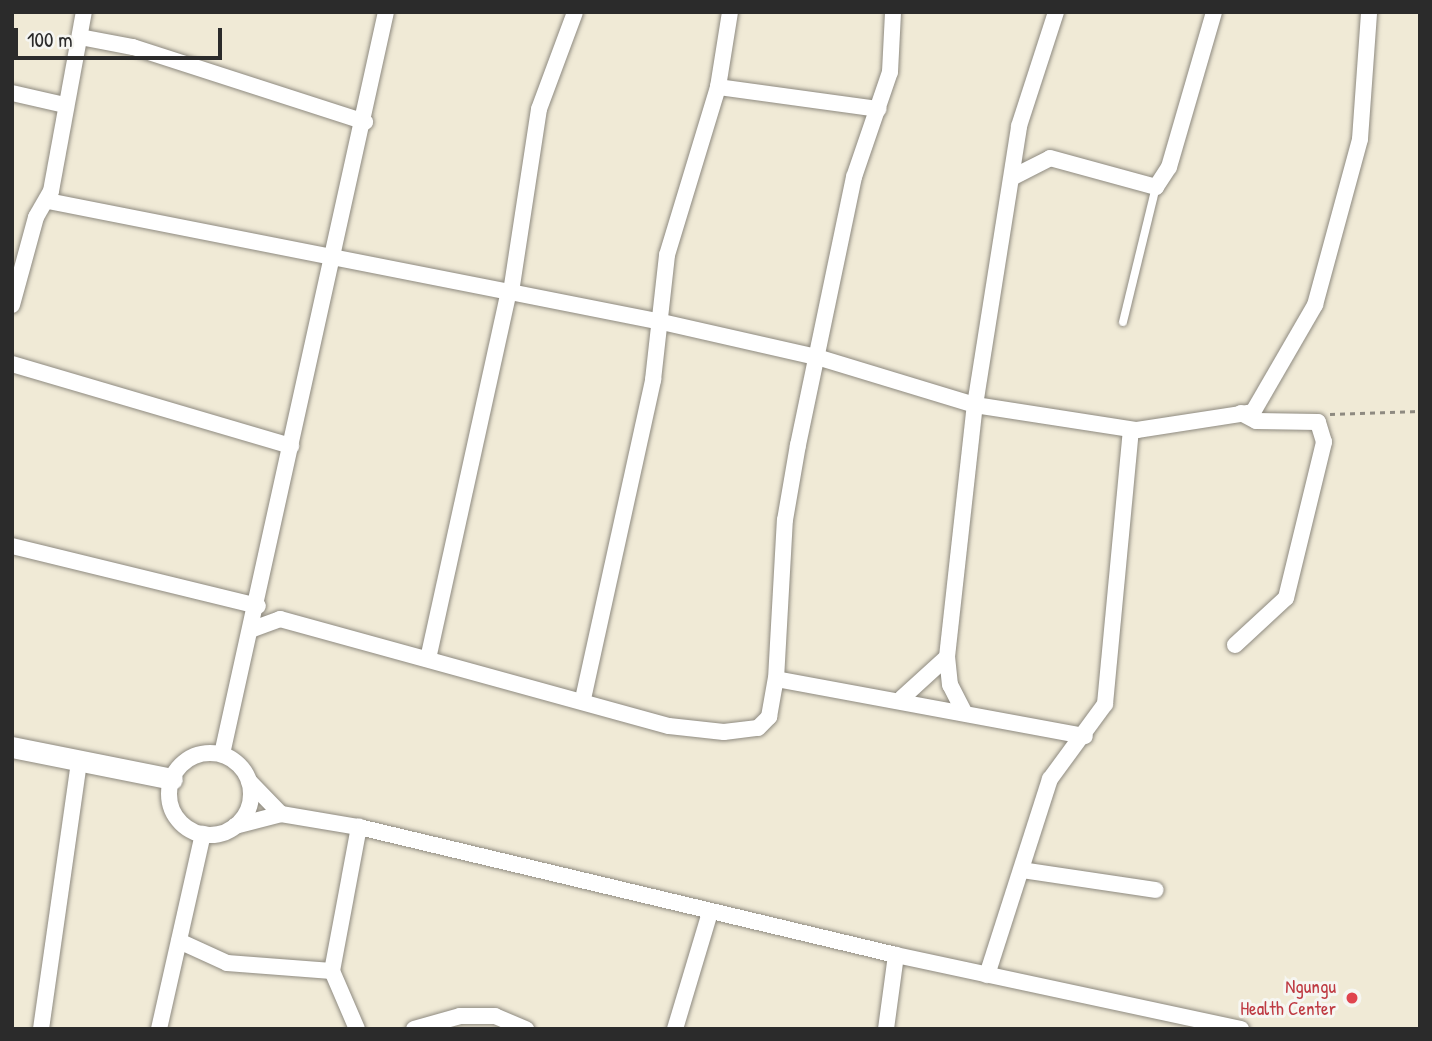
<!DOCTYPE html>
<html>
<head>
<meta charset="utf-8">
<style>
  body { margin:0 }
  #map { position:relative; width:1432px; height:1041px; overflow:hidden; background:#f0ead6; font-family:"Patrick Hand",sans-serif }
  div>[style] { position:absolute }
  .path>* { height:2.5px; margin-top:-1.25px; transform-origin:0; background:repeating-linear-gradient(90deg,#8e8a80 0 5px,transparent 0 10px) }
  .roads { filter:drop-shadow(0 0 2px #8e8a80) drop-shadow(0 0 2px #8e8a80) }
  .service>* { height:8px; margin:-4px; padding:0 4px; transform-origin:4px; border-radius:4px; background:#fff }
  .minor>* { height:16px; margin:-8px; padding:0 8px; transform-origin:8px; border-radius:8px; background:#fff }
  .minor>.ring { margin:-8px; padding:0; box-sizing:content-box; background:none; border:16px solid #fff; border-radius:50% }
  .tertiary>* { height:21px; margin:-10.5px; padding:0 10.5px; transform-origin:10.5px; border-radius:10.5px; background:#fff }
  .dots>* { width:19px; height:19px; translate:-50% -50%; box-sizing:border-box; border:4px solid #f6f6f2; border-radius:50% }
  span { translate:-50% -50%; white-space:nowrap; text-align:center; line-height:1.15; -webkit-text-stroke:6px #f6f6f2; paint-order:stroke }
  .health-label { font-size:19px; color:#be3a42 }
  .right { translate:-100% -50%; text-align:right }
  .frame { position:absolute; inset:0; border:14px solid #2b2b2b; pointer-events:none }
  .scale { position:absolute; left:14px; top:28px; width:208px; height:32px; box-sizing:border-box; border:4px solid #2b2b2b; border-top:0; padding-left:9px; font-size:21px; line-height:24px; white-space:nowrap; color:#2b2b2b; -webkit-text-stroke:5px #f6f6f2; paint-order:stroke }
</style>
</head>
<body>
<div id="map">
  <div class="path">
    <div style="left:1330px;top:414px;width:90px;rotate:-1.9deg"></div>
  </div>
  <div class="roads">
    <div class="service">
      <div style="left:1123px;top:322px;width:139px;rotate:-76.3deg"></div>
    </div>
    <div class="minor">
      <div style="left:80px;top:37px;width:54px;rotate:10.7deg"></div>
      <div style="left:133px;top:47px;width:244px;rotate:17.9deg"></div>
      <div style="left:718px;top:87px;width:162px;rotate:7.8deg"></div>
      <div style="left:12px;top:93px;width:54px;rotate:12.8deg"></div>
      <div style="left:1015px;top:176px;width:39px;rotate:-27deg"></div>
      <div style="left:1050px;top:158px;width:110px;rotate:15.3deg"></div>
      <div style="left:1156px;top:187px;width:24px;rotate:-57deg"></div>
      <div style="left:1169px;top:167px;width:161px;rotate:-73.8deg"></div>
      <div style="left:48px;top:201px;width:626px;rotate:11.15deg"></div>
      <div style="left:662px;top:322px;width:162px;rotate:12.8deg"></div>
      <div style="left:820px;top:358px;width:162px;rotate:16.9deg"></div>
      <div style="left:975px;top:405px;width:164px;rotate:8.8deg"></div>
      <div style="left:1137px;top:430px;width:117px;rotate:-8.8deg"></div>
      <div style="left:1253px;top:412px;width:124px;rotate:-59.9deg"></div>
      <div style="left:1315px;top:305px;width:172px;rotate:-74.8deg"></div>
      <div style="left:1360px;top:139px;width:127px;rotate:-85.9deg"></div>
      <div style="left:511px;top:292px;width:185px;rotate:-81.3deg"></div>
      <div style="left:539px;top:109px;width:103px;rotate:-69.6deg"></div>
      <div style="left:12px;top:305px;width:91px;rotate:-74.7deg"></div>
      <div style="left:36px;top:217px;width:30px;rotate:-60deg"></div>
      <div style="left:51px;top:191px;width:182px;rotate:-79.6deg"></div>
      <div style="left:12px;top:364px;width:291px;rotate:16.4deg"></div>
      <div style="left:12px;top:546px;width:253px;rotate:13.7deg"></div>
      <div style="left:253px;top:629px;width:29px;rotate:-20deg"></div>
      <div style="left:280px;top:619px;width:403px;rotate:15.4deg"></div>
      <div style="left:669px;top:726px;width:55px;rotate:6.2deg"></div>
      <div style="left:724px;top:732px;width:34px;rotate:-7deg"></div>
      <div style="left:758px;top:728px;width:16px;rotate:-45deg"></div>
      <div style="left:769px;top:717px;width:39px;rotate:-80deg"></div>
      <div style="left:776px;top:679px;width:159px;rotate:-86.8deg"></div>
      <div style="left:785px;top:520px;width:76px;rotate:-80.2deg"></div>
      <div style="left:798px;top:445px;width:274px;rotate:-78.2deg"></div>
      <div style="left:854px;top:177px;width:111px;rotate:-71.1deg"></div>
      <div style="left:890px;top:72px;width:60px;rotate:-87.1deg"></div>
      <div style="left:1235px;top:645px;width:69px;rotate:-42.7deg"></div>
      <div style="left:1286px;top:598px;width:161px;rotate:-76.3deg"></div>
      <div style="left:1324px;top:442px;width:21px;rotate:-107deg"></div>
      <div style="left:1318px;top:422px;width:62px;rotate:-179.1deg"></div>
      <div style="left:1256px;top:421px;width:17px;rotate:-152deg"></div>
      <div style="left:428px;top:659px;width:376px;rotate:-77.6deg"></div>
      <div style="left:776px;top:679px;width:314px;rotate:10.5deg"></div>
      <div style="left:902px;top:698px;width:61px;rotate:-42.3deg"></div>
      <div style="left:583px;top:699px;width:327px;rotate:-77.6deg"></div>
      <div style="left:653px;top:380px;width:126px;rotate:-83.6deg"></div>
      <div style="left:667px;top:255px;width:176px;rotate:-73.1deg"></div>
      <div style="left:718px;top:87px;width:76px;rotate:-80.9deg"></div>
      <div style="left:963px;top:710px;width:28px;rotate:-117deg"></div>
      <div style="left:950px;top:685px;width:28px;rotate:-96deg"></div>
      <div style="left:947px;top:657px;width:254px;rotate:-83.7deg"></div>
      <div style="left:975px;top:405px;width:282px;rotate:-81deg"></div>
      <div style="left:1019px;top:126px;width:120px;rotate:-72deg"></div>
      <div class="ring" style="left:169px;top:753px;width:66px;height:66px"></div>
      <div style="left:222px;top:754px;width:760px;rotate:-77.54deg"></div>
      <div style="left:249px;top:781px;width:46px;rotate:45.9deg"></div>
      <div style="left:235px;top:826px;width:48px;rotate:-14.6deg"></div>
      <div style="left:281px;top:814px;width:79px;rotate:9.5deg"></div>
      <div style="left:359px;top:827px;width:552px;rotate:13.41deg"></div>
      <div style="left:896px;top:955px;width:353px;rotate:12.1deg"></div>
      <div style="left:1022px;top:870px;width:135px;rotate:8.5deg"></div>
      <div style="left:179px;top:941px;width:53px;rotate:24.6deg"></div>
      <div style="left:227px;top:963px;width:105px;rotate:4.4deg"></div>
      <div style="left:987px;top:975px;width:206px;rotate:-72.2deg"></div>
      <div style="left:1050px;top:779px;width:93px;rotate:-53.7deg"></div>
      <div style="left:1105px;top:704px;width:275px;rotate:-84.6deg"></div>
      <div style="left:41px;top:1029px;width:270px;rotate:-81.9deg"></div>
      <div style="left:159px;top:1029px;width:200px;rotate:-77.3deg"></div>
      <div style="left:357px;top:1029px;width:63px;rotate:-113.3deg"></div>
      <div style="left:332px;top:971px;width:147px;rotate:-79.4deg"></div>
      <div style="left:414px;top:1029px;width:48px;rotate:-15.8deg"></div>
      <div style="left:460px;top:1016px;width:35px"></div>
      <div style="left:495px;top:1016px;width:34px;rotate:23deg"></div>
      <div style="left:675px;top:1029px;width:122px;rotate:-73.3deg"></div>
      <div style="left:886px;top:1029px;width:75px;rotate:-82.3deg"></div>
    </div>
    <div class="tertiary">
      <div style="left:12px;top:747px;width:163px;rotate:11.3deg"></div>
    </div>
  </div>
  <div class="dots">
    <div style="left:1352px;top:998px;background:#e0444e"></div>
  </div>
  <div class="health-label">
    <span class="right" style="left:1336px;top:998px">Ngungu<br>Health Center</span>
  </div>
  <div class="frame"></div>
  <div class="scale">100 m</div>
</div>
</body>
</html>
